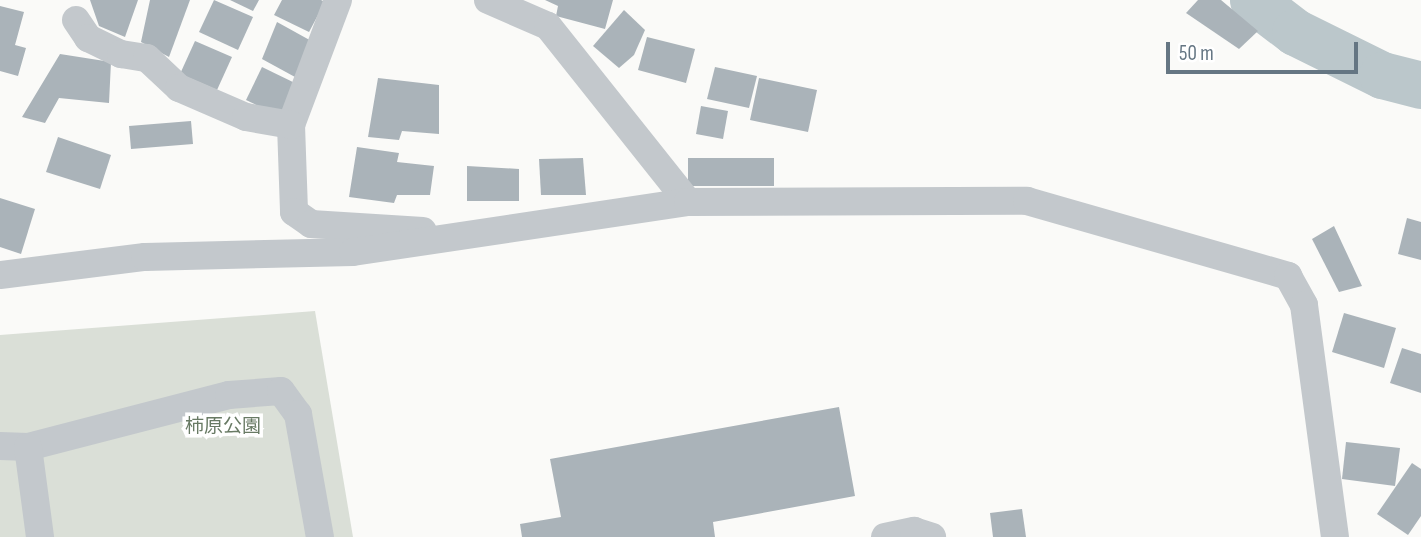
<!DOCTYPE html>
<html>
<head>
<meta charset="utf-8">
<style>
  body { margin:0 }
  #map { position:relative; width:1421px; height:537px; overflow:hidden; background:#fafaf8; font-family:"Sofia Sans Condensed","Noto Sans JP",sans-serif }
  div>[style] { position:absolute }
  .green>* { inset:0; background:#dadfd7 }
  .river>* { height:47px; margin:-23.5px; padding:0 23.5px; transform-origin:23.5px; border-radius:23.5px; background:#bbc7cb }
  .building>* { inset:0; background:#aab3b9 }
  .minor>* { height:28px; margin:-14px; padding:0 14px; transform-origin:14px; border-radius:14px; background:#c3c8cc }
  span { translate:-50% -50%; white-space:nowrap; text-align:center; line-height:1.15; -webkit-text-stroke:7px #fff; paint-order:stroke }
  .park-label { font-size:19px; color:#687a64 }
  .scale { position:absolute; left:1166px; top:42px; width:192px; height:32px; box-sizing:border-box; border:4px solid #657683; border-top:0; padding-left:9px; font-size:21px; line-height:24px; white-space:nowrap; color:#657683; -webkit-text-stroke:5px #fff; paint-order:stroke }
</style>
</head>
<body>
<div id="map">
  <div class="green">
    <div style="clip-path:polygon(315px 311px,353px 537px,0 537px,0 335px)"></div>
  </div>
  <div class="river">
    <div style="left:1253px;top:0;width:53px;rotate:37.3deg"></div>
    <div style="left:1295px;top:32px;width:97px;rotate:26.3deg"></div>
    <div style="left:1382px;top:75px;width:40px;rotate:14.4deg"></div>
  </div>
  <div class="building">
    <div style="clip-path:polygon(90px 0,138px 0,125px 37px,99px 26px)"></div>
    <div style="clip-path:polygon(150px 0,190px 0,169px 57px,141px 42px)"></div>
    <div style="clip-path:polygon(214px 0,253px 17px,238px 50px,199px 32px)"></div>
    <div style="clip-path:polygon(230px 0,259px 0,253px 11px)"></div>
    <div style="clip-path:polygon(282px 0,321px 0,325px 2px,309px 32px,274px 15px)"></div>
    <div style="clip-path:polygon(545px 0,613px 0,605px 29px,556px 16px,558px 6px)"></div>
    <div style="clip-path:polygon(1198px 0,1221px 0,1258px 31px,1239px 49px,1186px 13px)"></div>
    <div style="clip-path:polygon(0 6px,24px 12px,15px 45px,26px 48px,18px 76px,0 71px)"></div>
    <div style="clip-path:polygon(624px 10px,645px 30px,634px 55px,619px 68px,593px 46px)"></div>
    <div style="clip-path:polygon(277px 22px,315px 43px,295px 77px,262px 59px)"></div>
    <div style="clip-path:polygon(647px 37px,695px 49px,686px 83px,638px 70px)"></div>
    <div style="clip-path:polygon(195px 41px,232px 57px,217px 90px,180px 74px)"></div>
    <div style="clip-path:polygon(60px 54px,111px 62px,109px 103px,59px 98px,45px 123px,22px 117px)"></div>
    <div style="clip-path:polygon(262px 67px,299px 85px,283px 118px,246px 100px)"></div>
    <div style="clip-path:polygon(715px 67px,757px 76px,749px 108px,707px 99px)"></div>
    <div style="clip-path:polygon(378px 78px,439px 85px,439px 134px,402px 131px,399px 140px,368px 137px)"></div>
    <div style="clip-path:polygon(759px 78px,817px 90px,808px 132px,750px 120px)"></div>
    <div style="clip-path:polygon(701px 106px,728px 111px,723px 139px,696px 134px)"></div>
    <div style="clip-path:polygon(191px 121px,193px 144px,131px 149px,129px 126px)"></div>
    <div style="clip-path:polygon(58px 137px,111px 155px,100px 189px,46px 172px)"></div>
    <div style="clip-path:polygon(357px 147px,399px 153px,397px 162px,434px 166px,430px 195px,397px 195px,394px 203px,349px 197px)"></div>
    <div style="clip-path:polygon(583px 158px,586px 195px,541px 195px,539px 159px)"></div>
    <div style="clip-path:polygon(688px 158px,774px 158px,774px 186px,688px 186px)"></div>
    <div style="clip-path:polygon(467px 166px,519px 169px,519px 201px,467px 201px)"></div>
    <div style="clip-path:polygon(0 198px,35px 209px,21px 254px,0 247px)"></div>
    <div style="clip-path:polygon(1407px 218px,1421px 222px,1421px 260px,1398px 254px)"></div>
    <div style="clip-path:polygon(1334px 226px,1362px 286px,1339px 292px,1312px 239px)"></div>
    <div style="clip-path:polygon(1344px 313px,1396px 328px,1384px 368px,1332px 352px)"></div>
    <div style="clip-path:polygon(1402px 348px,1421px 354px,1421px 393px,1390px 383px)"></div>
    <div style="clip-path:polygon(839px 407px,855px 496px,713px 522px,715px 537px,522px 537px,520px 524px,561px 517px,550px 459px)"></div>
    <div style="clip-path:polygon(1346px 442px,1400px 448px,1395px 486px,1342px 479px)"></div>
    <div style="clip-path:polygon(1412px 463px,1421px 469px,1421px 516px,1408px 535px,1377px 514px)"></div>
    <div style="clip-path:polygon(1022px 509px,1026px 537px,993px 537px,990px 513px)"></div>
  </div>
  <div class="minor">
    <div style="left:338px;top:0;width:134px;rotate:110.6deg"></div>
    <div style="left:291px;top:125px;width:87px;rotate:88deg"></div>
    <div style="left:294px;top:212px;width:21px;rotate:35deg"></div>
    <div style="left:311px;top:224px;width:112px;rotate:3.6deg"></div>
    <div style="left:488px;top:0;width:65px;rotate:23.4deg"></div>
    <div style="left:548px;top:26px;width:225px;rotate:51.5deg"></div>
    <div style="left:76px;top:20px;width:22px;rotate:56deg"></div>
    <div style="left:88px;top:38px;width:37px;rotate:26deg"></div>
    <div style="left:121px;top:54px;width:26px;rotate:9deg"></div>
    <div style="left:147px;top:58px;width:44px;rotate:43.2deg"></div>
    <div style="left:179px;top:88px;width:73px;rotate:23.4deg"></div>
    <div style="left:246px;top:117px;width:46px;rotate:10.1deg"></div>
    <div style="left:0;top:275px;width:146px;rotate:-7.1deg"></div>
    <div style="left:145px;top:257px;width:208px;rotate:-1.4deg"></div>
    <div style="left:353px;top:252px;width:339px;rotate:-8.5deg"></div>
    <div style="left:688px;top:202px;width:339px;rotate:-0.2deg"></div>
    <div style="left:1027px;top:201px;width:272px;rotate:16deg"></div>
    <div style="left:1288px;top:276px;width:33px;rotate:61deg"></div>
    <div style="left:1304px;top:305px;width:234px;rotate:82.4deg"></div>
    <div style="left:0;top:446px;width:28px;rotate:2deg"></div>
    <div style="left:28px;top:447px;width:208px;rotate:-14.5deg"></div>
    <div style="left:229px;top:395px;width:52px;rotate:-4.4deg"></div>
    <div style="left:281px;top:391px;width:29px;rotate:54deg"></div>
    <div style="left:298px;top:414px;width:125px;rotate:79.9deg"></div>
    <div style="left:28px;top:447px;width:91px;rotate:82.4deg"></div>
    <div style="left:885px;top:537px;width:30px;rotate:-12deg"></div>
    <div style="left:914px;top:531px;width:19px;rotate:18deg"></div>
  </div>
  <div class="park-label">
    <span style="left:223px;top:427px">柿原公園</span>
  </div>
  <div class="scale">50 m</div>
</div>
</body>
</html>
